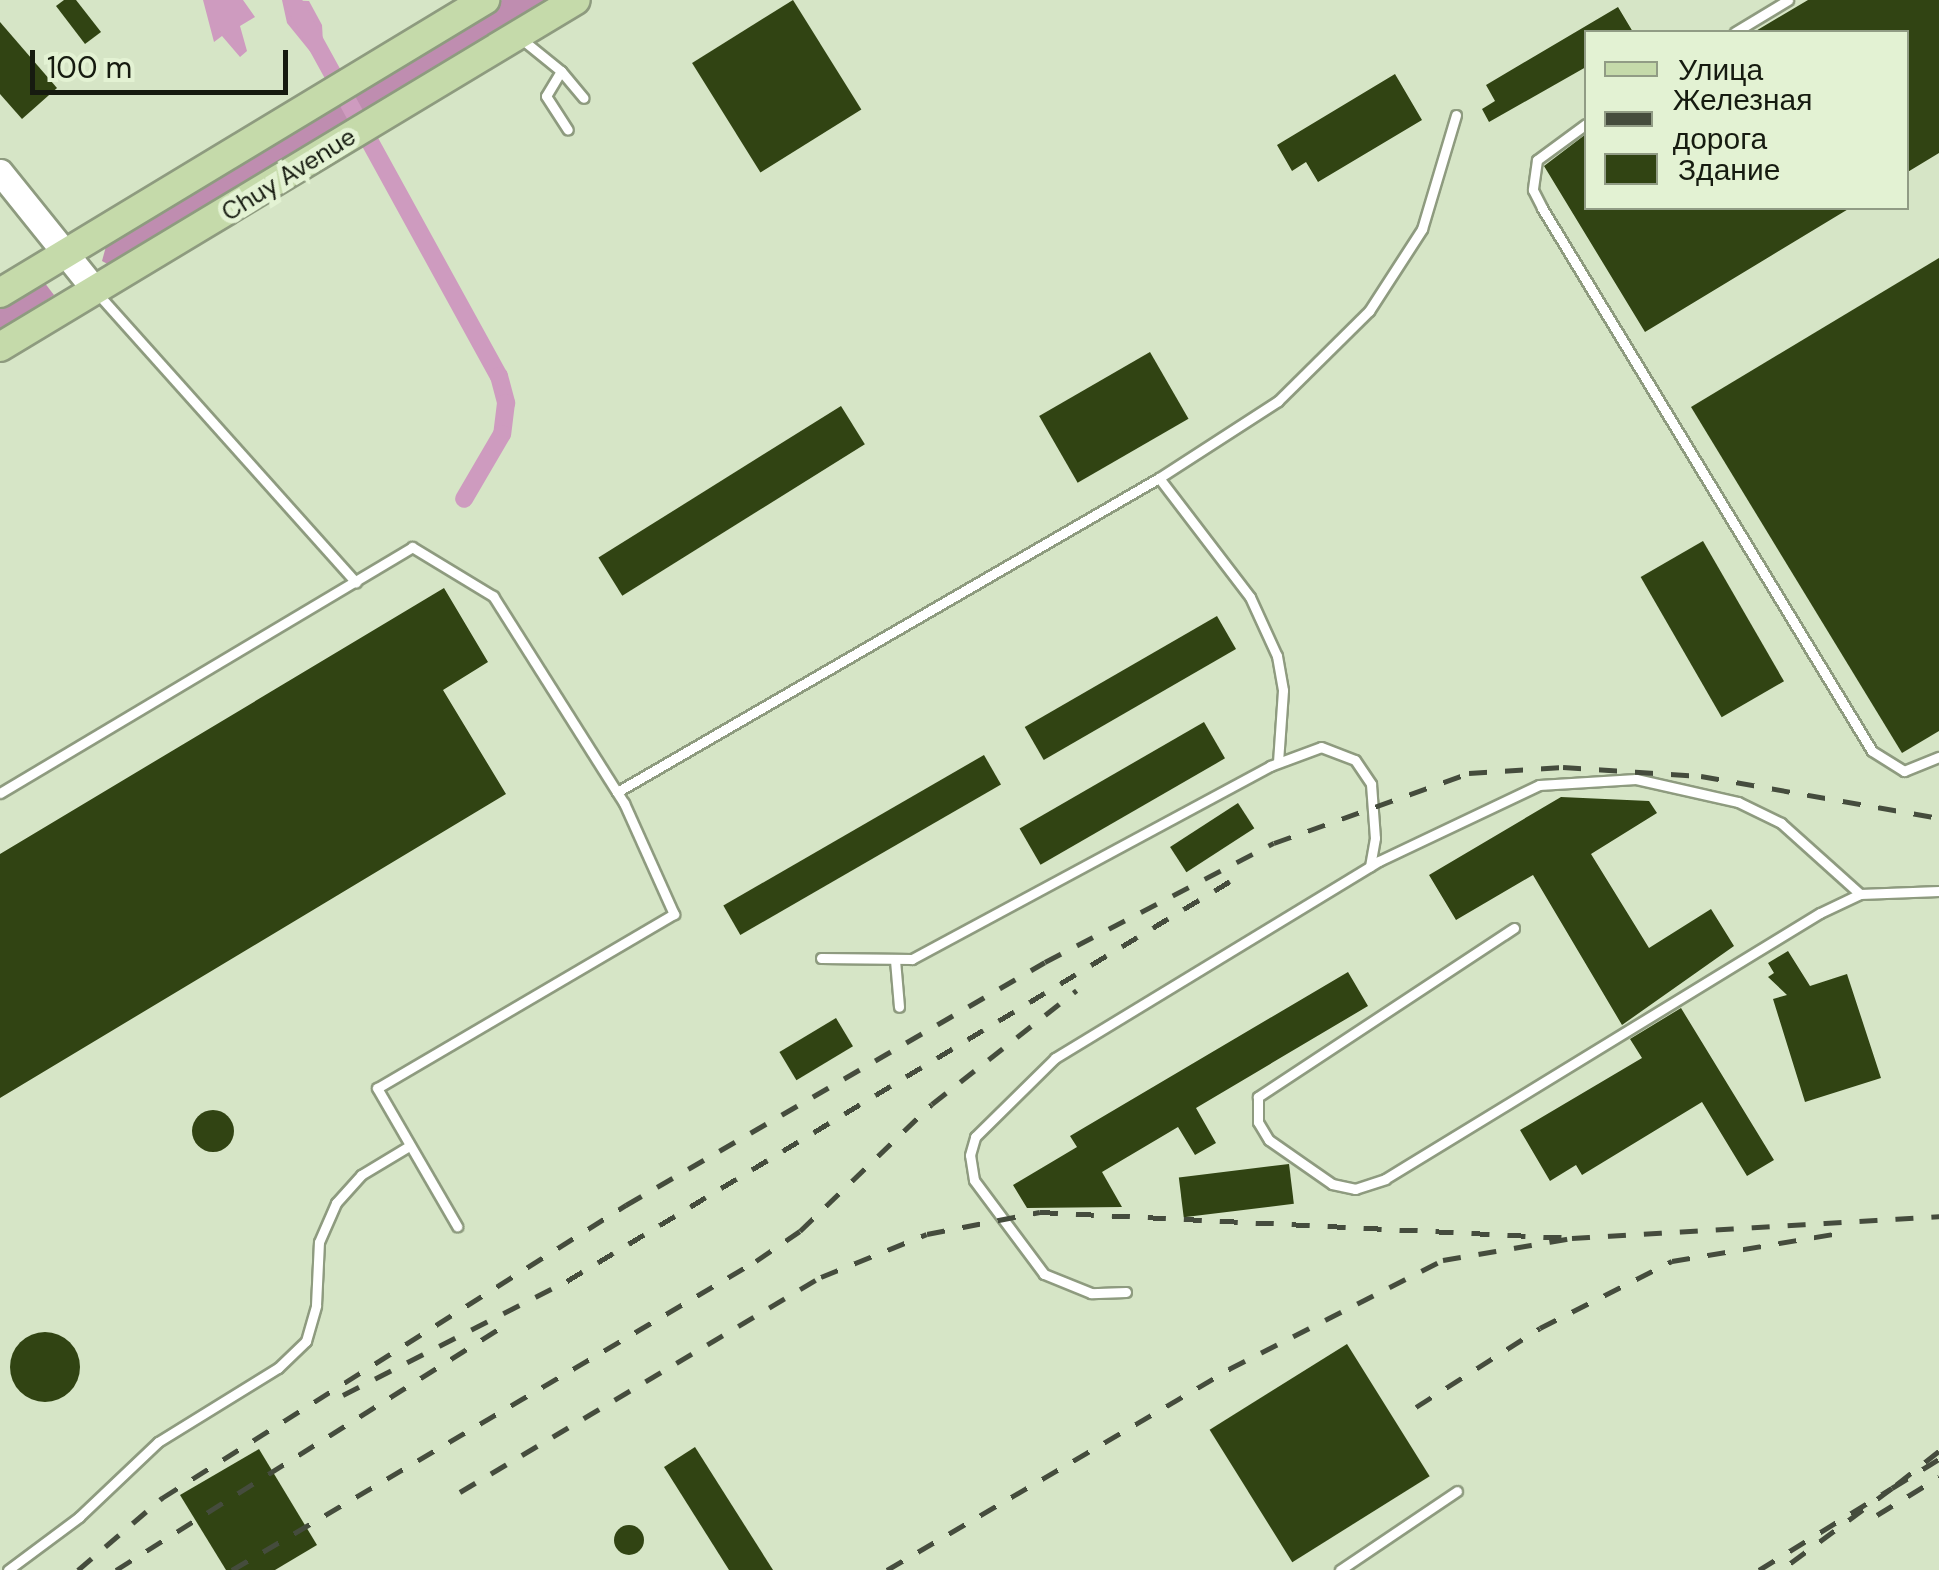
<!DOCTYPE html>
<meta charset="utf-8">
<style>
body{margin:0}
#map{position:relative;width:1939px;height:1570px;overflow:hidden;background:#d6e5c6;font-family:"DM Sans",sans-serif}
div>[style]{position:absolute}
[style*='--x']{left:calc(var(--x)*1px);top:calc(var(--y)*1px);width:calc(var(--w)*1px);rotate:calc(var(--a)*1deg)}
.forest>*{inset:0;background:#bf8db0}
.water>*{inset:0;background:#ce9bbf}
.canal>*{height:18px;margin:-9px;padding:0 9px;transform-origin:9px;border-radius:9px;background:#ce9bbf}
.building>*{inset:0;background:#314413;transform-origin:0 0}
.round{border-radius:50%}
.roads{filter:drop-shadow(2px 0 #8e9b7f) drop-shadow(-2px 0 #8e9b7f) drop-shadow(0 2px #8e9b7f) drop-shadow(0 -2px #8e9b7f)}
.service>*{height:9px;margin:-4.5px;padding:0 4.5px;transform-origin:4.5px;border-radius:4.5px;background:#fff}
.secondary>*{height:25px;margin:-12.5px;padding:0 12.5px;transform-origin:12.5px;border-radius:12.5px;background:#fff}
.primary>*{height:28px;margin:-14px;padding:0 14px;transform-origin:14px;border-radius:14px;background:#c5daaa}
.rail>*{height:5px;margin-top:-2.5px;transform-origin:0;background:repeating-linear-gradient(90deg,#454c3d 0 18px,transparent 0 36px)}
span{translate:-50% -50%;white-space:nowrap;text-align:center;line-height:1.15;-webkit-text-stroke:10px #e3f2d3;paint-order:stroke}
.street-label{font-size:25px;color:#161b10}
.legend{position:absolute;left:1584px;top:30px;width:325px;height:180px;box-sizing:border-box;background:#e3f2d3;border:2px solid #919c85;margin:0;padding:12px 18px;list-style:none;font-size:30px;color:#161b10}
.legend li{display:flex;align-items:center;gap:20px;height:50px}
.legend b{width:50px;border:2px solid #919c85}
.scale{position:absolute;left:30px;top:50px;width:258px;height:45px;box-sizing:border-box;border:5px solid #161b10;border-top:0;padding-left:12px;font-size:30px;line-height:35px;white-space:nowrap;color:#161b10;-webkit-text-stroke:8px #e3f2d3;paint-order:stroke}
</style>
<div id="map">
<div class="forest">
<i style="clip-path:polygon(502px 0,557px 0,113px 267px,102px 261px,108px 239px)"></i>
<i style="clip-path:polygon(44px 282px,54px 295px,0 330px,0 306px)"></i>
</div>
<div class="water">
<i style="clip-path:polygon(203px 0,243px 0,255px 17px,240px 26px,247px 51px,240px 57px,222px 36px,214px 42px)"></i>
<i style="clip-path:polygon(282px 0,309px 1px,322px 25px,323px 42px,313px 55px,287px 23px)"></i>
</div>
<div class="canal">
<i style="--x:292;--y:0;--w:429;--a:61.2"></i>
<i style="--x:499;--y:376;--w:28;--a:75"></i>
<i style="--x:506;--y:403;--w:31;--a:97"></i>
<i style="--x:502;--y:434;--w:75;--a:120.3"></i>
</div>
<div class="building">
<i style="clip-path:polygon(64px 0,76px 0,101px 32px,85px 44px,56px 6px)"></i>
<i style="left:793px;top:0;width:129px;height:119px;rotate:58deg"></i>
<i style="clip-path:polygon(1808px 0,1939px 0,1939px 153px,1906px 173px,1906px 32px,1754px 32px)"></i>
<i style="clip-path:polygon(1618px 7px,1633px 32px,1586px 32px,1586px 67px,1489px 122px,1482px 109px,1495px 101px,1486px 85px)"></i>
<i style="clip-path:polygon(0 22px,57px 88px,22px 119px,0 94px)"></i>
<i style="clip-path:polygon(1395px 74px,1422px 120px,1318px 182px,1306px 162px,1292px 171px,1277px 145px)"></i>
<i style="clip-path:polygon(1586px 134px,1586px 208px,1850px 208px,1645px 332px,1544px 166px)"></i>
<i style="clip-path:polygon(1939px 258px,1939px 731px,1902px 753px,1691px 407px)"></i>
<i style="left:1150px;top:352px;width:77px;height:128px;rotate:60deg"></i>
<i style="left:841px;top:406px;width:45px;height:286px;rotate:58deg"></i>
<i style="left:1703px;top:541px;width:162px;height:72px;rotate:60deg"></i>
<i style="clip-path:polygon(444px 588px,488px 662px,443px 690px,506px 794px,0 1098px,0 854px)"></i>
<i style="left:1217px;top:616px;width:38px;height:222px;rotate:60deg"></i>
<i style="left:1204px;top:722px;width:42px;height:213px;rotate:60deg"></i>
<i style="left:984px;top:755px;width:34px;height:301px;rotate:60deg"></i>
<i style="clip-path:polygon(1561px 797px,1649px 801px,1657px 813px,1591px 854px,1649px 948px,1711px 909px,1734px 946px,1622px 1025px,1533px 875px,1456px 920px,1429px 875px)"></i>
<i style="left:1238px;top:803px;width:30px;height:81px;rotate:57deg"></i>
<i style="clip-path:polygon(1788px 951px,1810px 986px,1847px 974px,1881px 1078px,1805px 1102px,1773px 999px,1787px 995px,1768px 977px,1774px 973px,1768px 963px)"></i>
<i style="clip-path:polygon(1348px 972px,1368px 1006px,1196px 1108px,1216px 1143px,1195px 1155px,1178px 1127px,1102px 1172px,1122px 1207px,1027px 1208px,1013px 1185px,1077px 1147px,1070px 1136px)"></i>
<i style="clip-path:polygon(1681px 1008px,1774px 1160px,1747px 1176px,1702px 1102px,1582px 1175px,1576px 1165px,1550px 1181px,1520px 1130px,1642px 1058px,1630px 1039px)"></i>
<i style="left:836px;top:1018px;width:33px;height:66px;rotate:59deg"></i>
<i class="round" style="left:192px;top:1110px;width:42px;height:42px"></i>
<i style="left:1289px;top:1164px;width:40px;height:111px;rotate:83deg"></i>
<i class="round" style="left:10px;top:1332px;width:70px;height:70px"></i>
<i style="left:1347px;top:1344px;width:156px;height:162px;rotate:58deg"></i>
<i style="clip-path:polygon(695px 1447px,773px 1570px,729px 1570px,664px 1467px)"></i>
<i style="clip-path:polygon(259px 1449px,317px 1545px,275px 1570px,226px 1570px,180px 1495px)"></i>
<i class="round" style="left:614px;top:1525px;width:30px;height:30px"></i>
</div>
<div class="roads">
<div class="service">
<i style="--x:1735;--y:32;--w:62;--a:-31.1"></i>
<i style="--x:519;--y:37;--w:54;--a:39"></i>
<i style="--x:561;--y:71;--w:29;--a:121"></i>
<i style="--x:546;--y:96;--w:40;--a:57.1"></i>
<i style="--x:561;--y:71;--w:35;--a:50"></i>
<i style="--x:1586;--y:124;--w:61;--a:143.7"></i>
<i style="--x:1537;--y:160;--w:30;--a:98"></i>
<i style="--x:1533;--y:190;--w:20;--a:63"></i>
<i style="--x:1542;--y:208;--w:635;--a:58.71"></i>
<i style="--x:1872;--y:751;--w:38;--a:32"></i>
<i style="--x:1904;--y:771;--w:38;--a:-22"></i>
<i style="--x:98;--y:294;--w:387;--a:48.2"></i>
<i style="--x:1278;--y:762;--w:72;--a:-86"></i>
<i style="--x:1283;--y:690;--w:35;--a:-100"></i>
<i style="--x:1277;--y:656;--w:65;--a:-114.6"></i>
<i style="--x:1250;--y:597;--w:150;--a:-127.4"></i>
<i style="--x:1159;--y:478;--w:142;--a:-32.9"></i>
<i style="--x:1278;--y:401;--w:128;--a:-44.7"></i>
<i style="--x:1369;--y:311;--w:98;--a:-57.1"></i>
<i style="--x:1422;--y:229;--w:119;--a:-73.4"></i>
<i style="--x:617;--y:792;--w:626;--a:-30.09"></i>
<i style="--x:0;--y:793;--w:480;--a:-30.8"></i>
<i style="--x:412;--y:547;--w:95;--a:31.2"></i>
<i style="--x:493;--y:596;--w:245;--a:57.7"></i>
<i style="--x:624;--y:803;--w:122;--a:65.8"></i>
<i style="--x:674;--y:914;--w:344;--a:149.6"></i>
<i style="--x:377;--y:1088;--w:160;--a:59.9"></i>
<i style="--x:1514;--y:928;--w:307;--a:146.6"></i>
<i style="--x:1258;--y:1097;--w:25;--a:90"></i>
<i style="--x:1258;--y:1122;--w:21;--a:59"></i>
<i style="--x:1269;--y:1140;--w:77;--a:34.9"></i>
<i style="--x:1332;--y:1184;--w:24;--a:12"></i>
<i style="--x:1355;--y:1189;--w:32;--a:-18"></i>
<i style="--x:1385;--y:1179;--w:510;--a:-31.45"></i>
<i style="--x:1820;--y:913;--w:44;--a:-25.4"></i>
<i style="--x:1860;--y:894;--w:79;--a:-2.2"></i>
<i style="--x:821;--y:958;--w:91;--a:0.6"></i>
<i style="--x:912;--y:959;--w:407;--a:-28.3"></i>
<i style="--x:1270;--y:766;--w:54;--a:-20.4"></i>
<i style="--x:1321;--y:747;--w:36;--a:21"></i>
<i style="--x:1355;--y:760;--w:29;--a:56"></i>
<i style="--x:1371;--y:784;--w:54;--a:85.8"></i>
<i style="--x:1375;--y:838;--w:29;--a:100"></i>
<i style="--x:895;--y:960;--w:47;--a:85.1"></i>
<i style="--x:1126;--y:1292;--w:35;--a:178"></i>
<i style="--x:1091;--y:1293;--w:51;--a:-158"></i>
<i style="--x:1044;--y:1274;--w:117;--a:-126.7"></i>
<i style="--x:974;--y:1180;--w:25;--a:-99"></i>
<i style="--x:970;--y:1155;--w:19;--a:-74"></i>
<i style="--x:975;--y:1137;--w:112;--a:-44.6"></i>
<i style="--x:1055;--y:1058;--w:379;--a:-31.3"></i>
<i style="--x:1379;--y:861;--w:177;--a:-25.4"></i>
<i style="--x:1539;--y:785;--w:97;--a:-3.5"></i>
<i style="--x:1636;--y:779;--w:105;--a:12.7"></i>
<i style="--x:1738;--y:802;--w:48;--a:26"></i>
<i style="--x:1781;--y:823;--w:106;--a:41.9"></i>
<i style="--x:8;--y:1570;--w:89;--a:-36.7"></i>
<i style="--x:79;--y:1517;--w:109;--a:-43.5"></i>
<i style="--x:158;--y:1442;--w:141;--a:-31.7"></i>
<i style="--x:278;--y:1368;--w:39;--a:-44"></i>
<i style="--x:306;--y:1341;--w:37;--a:-74"></i>
<i style="--x:316;--y:1305;--w:63;--a:-87.3"></i>
<i style="--x:319;--y:1242;--w:43;--a:-66.4"></i>
<i style="--x:336;--y:1203;--w:38;--a:-48"></i>
<i style="--x:361;--y:1175;--w:56;--a:-31.1"></i>
<i style="--x:1340;--y:1570;--w:141;--a:-34"></i>
</div>
<div class="secondary">
<i style="--x:0;--y:172;--w:151;--a:51.2"></i>
</div>
<div class="primary">
<i style="--x:0;--y:293;--w:567;--a:-31.14"></i>
<i style="--x:0;--y:347;--w:672;--a:-31.07"></i>
</div>
</div>
<div class="rail">
<i style="--x:343;--y:1395;--w:251;--a:-27"></i>
<i style="--x:567;--y:1281;--w:788;--a:-31.09"></i>
<i style="--x:1416;--y:1407;--w:147;--a:-32.5"></i>
<i style="--x:1540;--y:1328;--w:148;--a:-26.9"></i>
<i style="--x:1672;--y:1261;--w:175;--a:-9.5"></i>
<i style="--x:1939;--y:1451;--w:60;--a:141.8"></i>
<i style="--x:1892;--y:1488;--w:55;--a:-31.7"></i>
<i style="--x:460;--y:1492;--w:420;--a:-30.8"></i>
<i style="--x:821;--y:1277;--w:114;--a:-22.1"></i>
<i style="--x:927;--y:1234;--w:115;--a:-11"></i>
<i style="--x:1040;--y:1212;--w:533;--a:2.8"></i>
<i style="--x:1877;--y:1515;--w:73;--a:-31.5"></i>
<i style="--x:78;--y:1570;--w:111;--a:-40.6"></i>
<i style="--x:162;--y:1498;--w:549;--a:-32.27"></i>
<i style="--x:626;--y:1205;--w:484;--a:-30.1"></i>
<i style="--x:1045;--y:962;--w:258;--a:-27.5"></i>
<i style="--x:1274;--y:843;--w:207;--a:-19.7"></i>
<i style="--x:1469;--y:773;--w:94;--a:-3.7"></i>
<i style="--x:1563;--y:767;--w:138;--a:3.7"></i>
<i style="--x:1701;--y:776;--w:242;--a:10"></i>
<i style="--x:116;--y:1570;--w:466;--a:-32.2"></i>
<i style="--x:232;--y:1570;--w:608;--a:-30.53"></i>
<i style="--x:756;--y:1261;--w:53;--a:-34.3"></i>
<i style="--x:800;--y:1231;--w:183;--a:-43.9"></i>
<i style="--x:932;--y:1104;--w:184;--a:-38.2"></i>
<i style="--x:887;--y:1570;--w:397;--a:-30.4"></i>
<i style="--x:1229;--y:1369;--w:240;--a:-27"></i>
<i style="--x:1443;--y:1260;--w:131;--a:-9.7"></i>
<i style="--x:1572;--y:1238;--w:368;--a:-3.4"></i>
<i style="--x:1759;--y:1570;--w:156;--a:-31.7"></i>
<i style="--x:1892;--y:1488;--w:138;--a:143.5"></i>
</div>
<div class="street-label">
<span style="left:289px;top:175px;rotate:-32deg">Chuy Avenue</span>
</div>
<ul class="legend">
<li><b style="height:12px;background:#c5daaa"></b>Улица</li>
<li><b style="height:12px;background:#454c3d"></b>Железная дорога</li>
<li><b style="height:28px;background:#314413"></b>Здание</li>
</ul>
<div class="scale">100 m</div>
</div>
